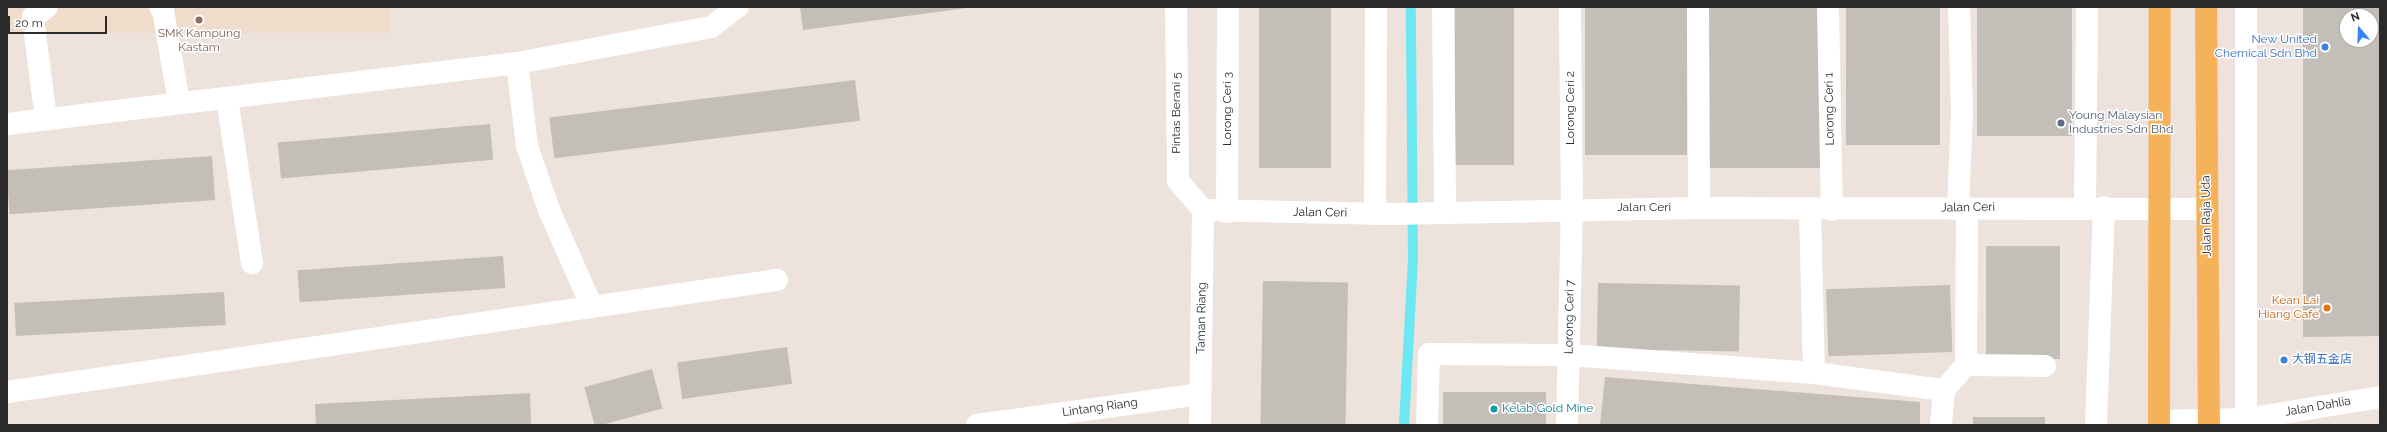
<!DOCTYPE html>
<meta charset="utf-8">
<style>
body{margin:0}
#map{position:relative;width:2387px;height:432px;overflow:hidden;background:#ede2dc;font-family:Raleway,"Noto Sans SC",sans-serif}
div>[style]{position:absolute}
[style*='--x']{left:calc(var(--x)*1px);top:calc(var(--y)*1px);width:calc(var(--w)*1px);rotate:calc(var(--a)*1deg)}
.education>*{inset:0;background:#efdccb;transform-origin:0 0}
.stream>*{height:10px;margin:-5px;padding:0 5px;transform-origin:5px;border-radius:5px;background:#6ce8f2}
.building>*{inset:0;background:#c4beb8;transform-origin:0 0}
.minor>*{height:22px;margin:-11px;padding:0 11px;transform-origin:11px;border-radius:11px;background:#fff}
.major>*{height:22px;margin:-11px;padding:0 11px;transform-origin:11px;border-radius:11px;background:#f5b259}
.dots>*{width:11px;height:11px;translate:-50% -50%;box-sizing:border-box;border:2px solid #fff;border-radius:50%}
span{translate:-50% -50%;white-space:nowrap;text-align:center;line-height:1.15;-webkit-text-stroke:3px #fff;paint-order:stroke}
.education-label{font-size:12px;color:#785e54}
.shop-label{font-size:12px;color:#366cbe}
.right{translate:-100% -50%;text-align:right}
.left{translate:0 -50%;text-align:left}
.street-label{font-size:12px;color:#2a2a2a}
.service-label{font-size:12px;color:#4e5e75}
.food-label{font-size:12px;color:#c56008}
.culture-label{font-size:12px;color:#0d838f}
.frame{position:absolute;inset:0;border:8px solid #2a2a2a;pointer-events:none}
.north{position:absolute;left:2339px;top:8px;width:40px;height:40px;box-sizing:border-box;background:#fff;border:1px solid #aaa;border-radius:50%;rotate:341deg;font-size:11px;font-weight:700;line-height:16px;text-align:center;color:#2a2a2a}
.north::after{content:'';display:block;margin:auto;width:14px;height:18px;background:#3783ff;clip-path:polygon(50% 0,100% 100%,50% 72%,0 100%)}
.scale{position:absolute;left:8px;top:16px;width:99px;height:18px;box-sizing:border-box;border:2px solid #2a2a2a;border-top:0;padding-left:5px;font-size:12px;line-height:14px;white-space:nowrap;color:#2a2a2a;-webkit-text-stroke:3px #fff;paint-order:stroke}
</style>
<div id="map">
<div class="education">
<i style="left:7px;top:7px;width:384px;height:26px"></i>
</div>
<div class="stream">
<i style="--x:1404;--y:425;--w:164;--a:-86.9"></i>
<i style="--x:1413;--y:261;--w:254;--a:-90.5"></i>
</div>
<div class="building">
<i style="clip-path:polygon(800px 7px,967px 7px,967px 8px,803px 30px)"></i>
<i style="left:1259px;top:7px;width:72px;height:161px"></i>
<i style="left:1455px;top:7px;width:59px;height:158px"></i>
<i style="left:1585px;top:7px;width:102px;height:148px"></i>
<i style="left:1708px;top:7px;width:113px;height:161px"></i>
<i style="left:1846px;top:7px;width:94px;height:138px"></i>
<i style="left:1977px;top:7px;width:95px;height:129px"></i>
<i style="clip-path:polygon(evenodd,2303px 7px,2380px 7px,2380px 336px,2303px 337px,2303px 7px,2347px 16px,2371px 16px,2371px 40px,2347px 40px,2347px 16px)"></i>
<i style="left:855px;top:80px;width:41px;height:308px;rotate:83deg"></i>
<i style="left:490px;top:124px;width:36px;height:213px;rotate:85deg"></i>
<i style="left:212px;top:156px;width:44px;height:206px;rotate:86deg"></i>
<i style="left:1986px;top:246px;width:74px;height:113px"></i>
<i style="left:503px;top:256px;width:32px;height:206px;rotate:86deg"></i>
<i style="left:1263px;top:281px;width:85px;height:144px;rotate:1deg"></i>
<i style="left:1598px;top:283px;width:142px;height:66px;rotate:1deg"></i>
<i style="left:1950px;top:285px;width:67px;height:124px;rotate:88deg"></i>
<i style="left:224px;top:292px;width:33px;height:210px;rotate:87deg"></i>
<i style="left:787px;top:347px;width:37px;height:111px;rotate:82deg"></i>
<i style="left:652px;top:369px;width:41px;height:70px;rotate:75deg"></i>
<i style="clip-path:polygon(1605px 377px,1920px 402px,1920px 425px,1600px 425px)"></i>
<i style="left:1443px;top:392px;width:103px;height:33px"></i>
<i style="clip-path:polygon(530px 393px,531px 425px,316px 425px,315px 404px)"></i>
<i style="left:2045px;top:417px;width:8px;height:72px;rotate:90deg"></i>
</div>
<div class="minor">
<i style="--x:160;--y:7;--w:4;--a:45"></i>
<i style="--x:163;--y:10;--w:94;--a:80.2"></i>
<i style="--x:1176;--y:7;--w:174;--a:89.3"></i>
<i style="--x:1178;--y:181;--w:38;--a:49"></i>
<i style="--x:1443;--y:7;--w:205;--a:89.4"></i>
<i style="--x:1698;--y:7;--w:201;--a:89.7"></i>
<i style="--x:1828;--y:7;--w:203;--a:88.9"></i>
<i style="--x:2246;--y:7;--w:412;--a:90"></i>
<i style="--x:517;--y:63;--w:84;--a:83.1"></i>
<i style="--x:527;--y:146;--w:68;--a:71"></i>
<i style="--x:549;--y:210;--w:106;--a:66.1"></i>
<i style="--x:227;--y:98;--w:167;--a:81.4"></i>
<i style="--x:46;--y:119;--w:103;--a:-97.3"></i>
<i style="--x:33;--y:17;--w:17;--a:-36"></i>
<i style="--x:7;--y:124;--w:514;--a:-6.82"></i>
<i style="--x:517;--y:63;--w:197;--a:-10.5"></i>
<i style="--x:711;--y:27;--w:34;--a:-37"></i>
<i style="--x:1958;--y:208;--w:95;--a:-87.6"></i>
<i style="--x:1962;--y:113;--w:106;--a:-91.6"></i>
<i style="--x:2085;--y:208;--w:201;--a:-89.4"></i>
<i style="--x:1203;--y:210;--w:188;--a:1.2"></i>
<i style="--x:1391;--y:214;--w:308;--a:-1.1"></i>
<i style="--x:1699;--y:208;--w:507;--a:0.11"></i>
<i style="--x:1810;--y:210;--w:163;--a:88.6"></i>
<i style="--x:1227;--y:212;--w:205;--a:-89.7"></i>
<i style="--x:1375;--y:214;--w:207;--a:-89.7"></i>
<i style="--x:1966;--y:365;--w:157;--a:-89.6"></i>
<i style="--x:7;--y:392;--w:778;--a:-8.28"></i>
<i style="--x:2159;--y:421;--w:87;--a:-1.3"></i>
<i style="--x:2246;--y:419;--w:136;--a:-9.3"></i>
<i style="--x:977;--y:425;--w:225;--a:-7.9"></i>
<i style="--x:1200;--y:425;--w:215;--a:-89.2"></i>
<i style="--x:1427;--y:425;--w:71;--a:-88.4"></i>
<i style="--x:1429;--y:354;--w:140;--a:0.4"></i>
<i style="--x:1569;--y:355;--w:246;--a:4.2"></i>
<i style="--x:1814;--y:373;--w:131;--a:7.5"></i>
<i style="--x:1944;--y:390;--w:33;--a:-49"></i>
<i style="--x:1966;--y:365;--w:79;--a:0.7"></i>
<i style="--x:1567;--y:425;--w:216;--a:-88.7"></i>
<i style="--x:1572;--y:209;--w:202;--a:-90.6"></i>
<i style="--x:1941;--y:425;--w:35;--a:-85"></i>
<i style="--x:2096;--y:425;--w:218;--a:-87.9"></i>
</div>
<div class="major">
<i style="--x:2206;--y:7;--w:418;--a:89.6"></i>
<i style="--x:2159;--y:425;--w:418;--a:-89.9"></i>
</div>
<div class="dots">
<i style="left:199px;top:20px;background:#8d6e63"></i>
<i style="left:2325px;top:47px;background:#3f7fe0"></i>
<i style="left:2061px;top:123px;background:#5c6f8a"></i>
<i style="left:2327px;top:308px;background:#e8710a"></i>
<i style="left:2284px;top:360px;background:#3f7fe0"></i>
<i style="left:1494px;top:409px;background:#0f9aa8"></i>
</div>
<div class="education-label">
<span style="left:199px;top:41px">SMK Kampung<br>Kastam</span>
</div>
<div class="shop-label">
<span class="right" style="left:2317px;top:47px">New United<br>Chemical Sdn Bhd</span>
<span class="left" style="left:2292px;top:360px">大钢五金店</span>
</div>
<div class="street-label">
<span style="left:1571px;top:108px;rotate:-90deg">Lorong Ceri 2</span>
<span style="left:1228px;top:109px;rotate:-90deg">Lorong Ceri 3</span>
<span style="left:1830px;top:109px;rotate:-91deg">Lorong Ceri 1</span>
<span style="left:1177px;top:113px;rotate:-90deg">Pintas Berani 5</span>
<span style="left:1644px;top:208px">Jalan Ceri</span>
<span style="left:1968px;top:208px;rotate:-1deg">Jalan Ceri</span>
<span style="left:1320px;top:213px;rotate:1deg">Jalan Ceri</span>
<span style="left:2207px;top:216px;rotate:-91deg">Jalan Raja Uda</span>
<span style="left:1570px;top:317px;rotate:-89deg">Lorong Ceri 7</span>
<span style="left:1202px;top:318px;rotate:-89deg">Taman Riang</span>
<span style="left:2318px;top:407px;rotate:-10deg">Jalan Dahlia</span>
<span style="left:1100px;top:408px;rotate:-8deg">Lintang Riang</span>
</div>
<div class="service-label">
<span class="left" style="left:2069px;top:123px">Young Malaysian<br>Industries Sdn Bhd</span>
</div>
<div class="food-label">
<span class="right" style="left:2319px;top:308px">Kean Lai<br>Hiang Café</span>
</div>
<div class="culture-label">
<span class="left" style="left:1502px;top:409px">Kelab Gold Mine</span>
</div>
<div class="frame"></div>
<div class="north">N</div>
<div class="scale">20 m</div>
</div>
